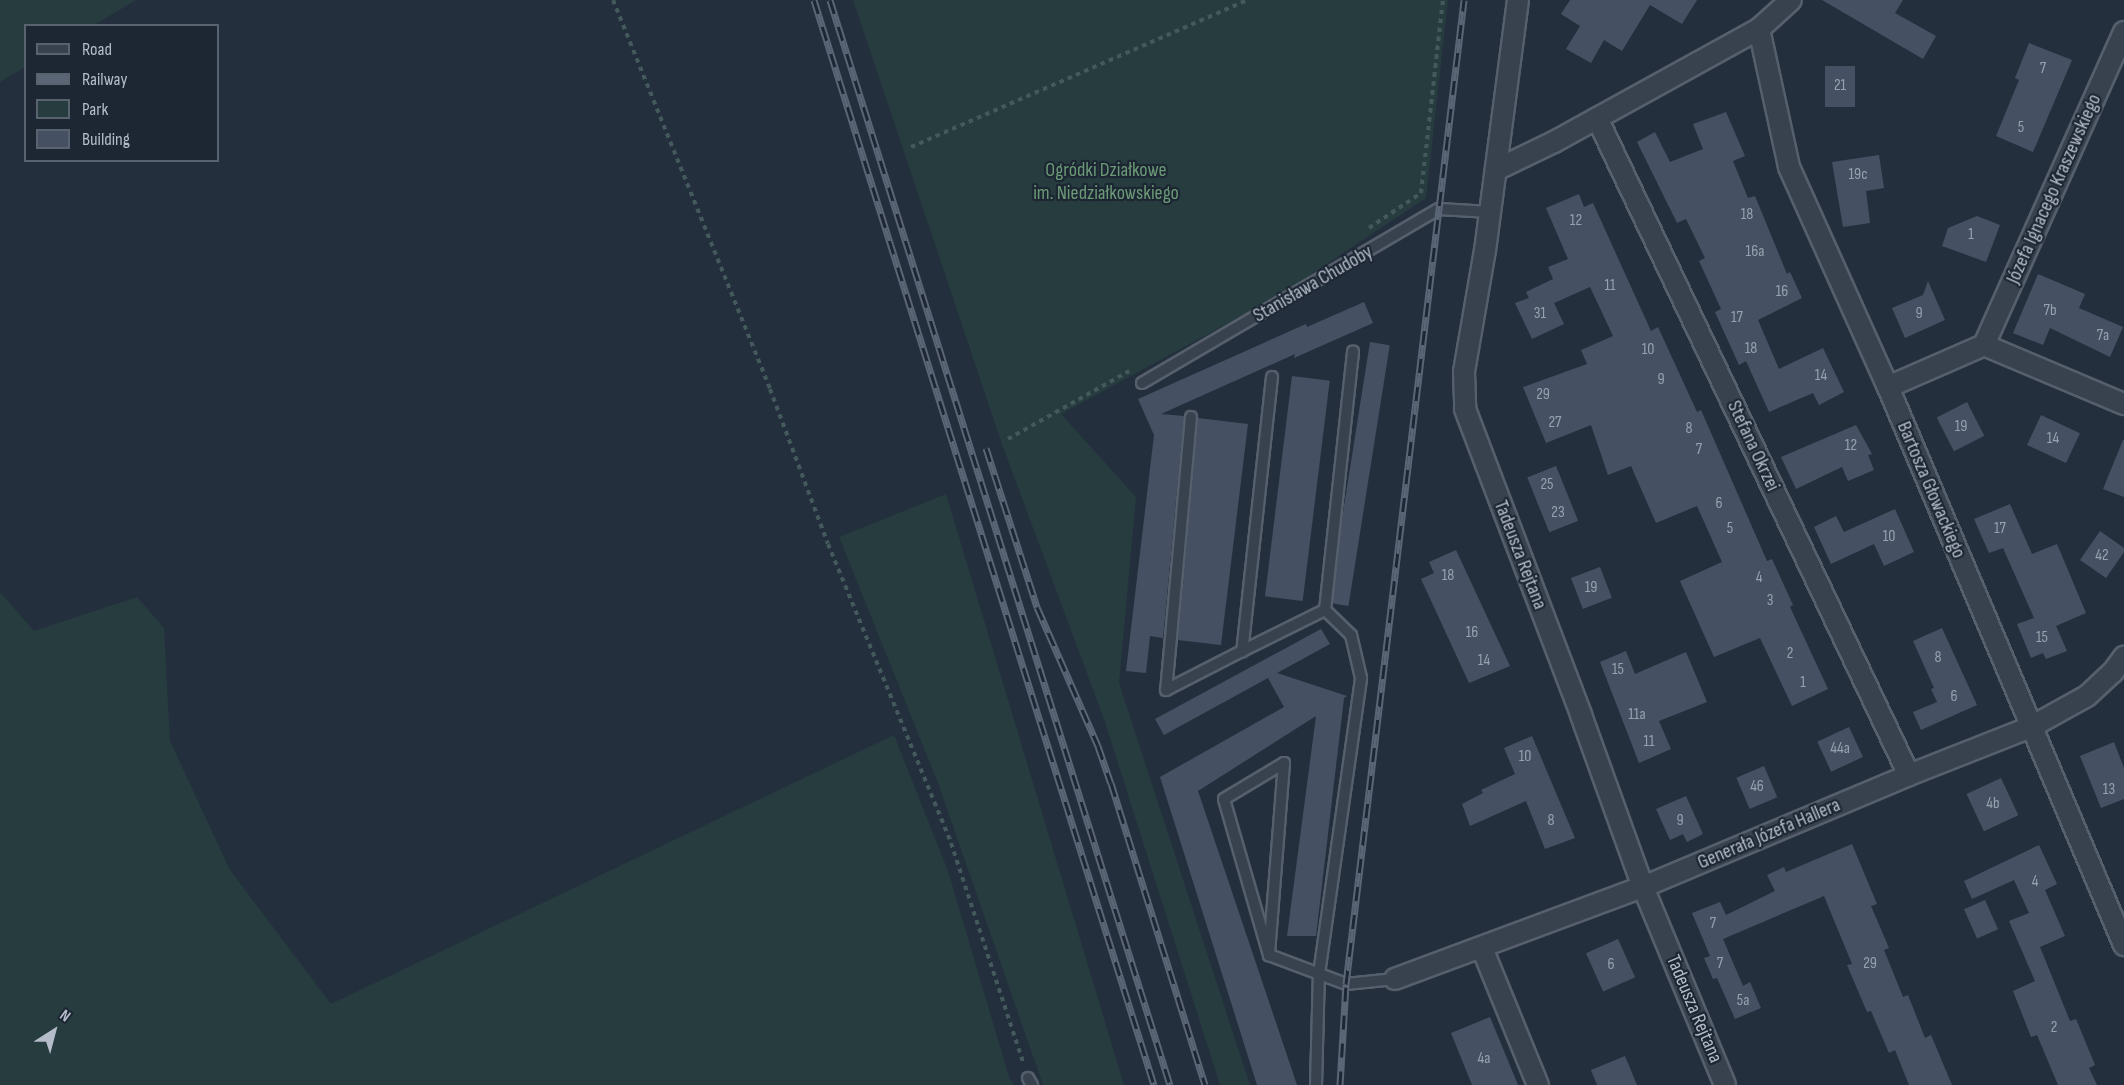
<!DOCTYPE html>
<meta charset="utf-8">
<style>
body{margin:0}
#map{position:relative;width:2124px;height:1085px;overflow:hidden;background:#242f3e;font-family:"Sofia Sans Condensed",sans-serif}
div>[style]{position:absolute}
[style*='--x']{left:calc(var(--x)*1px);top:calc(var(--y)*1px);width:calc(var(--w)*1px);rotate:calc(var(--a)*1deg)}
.green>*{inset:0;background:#263c3f}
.building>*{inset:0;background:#455162;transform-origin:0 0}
.path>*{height:4px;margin-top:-2px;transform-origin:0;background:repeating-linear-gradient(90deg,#44595c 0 4.5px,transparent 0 9px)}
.roads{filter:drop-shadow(2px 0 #565f6c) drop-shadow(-2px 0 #565f6c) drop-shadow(0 2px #565f6c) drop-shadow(0 -2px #565f6c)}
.service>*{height:10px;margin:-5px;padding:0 5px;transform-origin:5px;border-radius:5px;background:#38414e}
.minor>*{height:20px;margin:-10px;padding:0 10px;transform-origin:10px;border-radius:10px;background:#38414e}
.rail>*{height:7px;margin-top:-3.5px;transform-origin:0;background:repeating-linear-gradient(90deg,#1d2633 0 14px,#5a6575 0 28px);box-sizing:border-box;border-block:2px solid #5a6575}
span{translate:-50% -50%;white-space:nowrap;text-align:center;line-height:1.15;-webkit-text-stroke:4.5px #1d2633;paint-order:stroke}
.number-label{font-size:16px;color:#98a1af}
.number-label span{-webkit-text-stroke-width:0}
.park-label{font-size:20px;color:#6b9a76}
.street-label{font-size:20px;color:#b4bcc9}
.legend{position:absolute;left:24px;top:24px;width:195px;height:138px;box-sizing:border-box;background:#1d2633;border:2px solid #59626f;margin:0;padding:8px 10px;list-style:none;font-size:18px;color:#b4bcc9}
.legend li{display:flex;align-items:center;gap:12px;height:30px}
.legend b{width:30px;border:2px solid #59626f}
.north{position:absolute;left:24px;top:1001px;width:60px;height:60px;-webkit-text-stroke:4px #1d2633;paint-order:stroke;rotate:36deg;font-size:16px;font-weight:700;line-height:24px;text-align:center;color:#b4bcc9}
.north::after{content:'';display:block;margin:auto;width:21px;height:27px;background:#b4bcc9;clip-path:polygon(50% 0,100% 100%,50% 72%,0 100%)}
</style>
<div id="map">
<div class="green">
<i style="clip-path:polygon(0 0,136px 0,94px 25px,26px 26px,25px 67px,0 82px)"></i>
<i style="clip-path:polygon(853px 0,1448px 0,1426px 198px,1280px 295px,1061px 414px,1136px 497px,1119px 683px,1250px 1085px,1220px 1085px,1104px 719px,1003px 447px)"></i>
<i style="clip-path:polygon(946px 494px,1124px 1085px,1043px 1085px,938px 783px,839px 537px)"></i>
<i style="clip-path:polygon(0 592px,34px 631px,137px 597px,164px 628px,170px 741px,230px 870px,331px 1004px,894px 735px,948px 871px,1009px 1077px,1014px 1085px,0 1085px)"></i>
</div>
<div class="building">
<i style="clip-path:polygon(1570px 0,1697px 0,1682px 24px,1650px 5px,1622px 51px,1604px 40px,1591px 63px,1566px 49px,1580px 26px,1561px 14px)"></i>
<i style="clip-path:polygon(1822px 0,1903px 0,1895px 13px,1936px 36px,1923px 59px)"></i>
<i style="clip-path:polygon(2029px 43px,2072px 60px,2033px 152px,1996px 136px,2019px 80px,2015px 78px)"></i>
<i style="left:1825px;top:66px;width:30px;height:41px"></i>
<i style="clip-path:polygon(1726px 112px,1745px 156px,1733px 161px,1748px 198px,1755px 196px,1787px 274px,1790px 272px,1802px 298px,1758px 320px,1779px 369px,1823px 348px,1844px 392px,1819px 405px,1813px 393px,1769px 412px,1746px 361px,1739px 365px,1715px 312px,1721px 309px,1699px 261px,1705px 258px,1686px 219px,1677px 223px,1637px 142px,1655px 132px,1670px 162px,1703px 149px,1693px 124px)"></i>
<i style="clip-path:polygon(1879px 155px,1884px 188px,1866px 191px,1870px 223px,1843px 227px,1832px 162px)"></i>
<i style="clip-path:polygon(1579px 194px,1584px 207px,1593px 203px,1651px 331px,1658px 327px,1697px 412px,1701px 410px,1767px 561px,1772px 559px,1793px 605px,1790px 607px,1828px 689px,1792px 706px,1760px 638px,1714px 657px,1680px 581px,1722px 562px,1697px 506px,1656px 523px,1631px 466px,1608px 475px,1591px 425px,1546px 443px,1523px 387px,1587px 364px,1581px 350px,1613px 336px,1590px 287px,1554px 303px,1564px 324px,1532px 339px,1515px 303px,1529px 298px,1526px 292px,1553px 279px,1548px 267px,1568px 259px,1546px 208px)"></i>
<i style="clip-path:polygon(1977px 216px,2000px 225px,1986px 262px,1942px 246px,1948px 228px)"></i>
<i style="clip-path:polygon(2038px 274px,2085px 294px,2079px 308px,2123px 327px,2110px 357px,2050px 328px,2043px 345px,2013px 333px)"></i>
<i style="clip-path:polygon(1928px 281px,1945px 320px,1905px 338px,1892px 308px,1923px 295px)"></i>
<i style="clip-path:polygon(1364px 302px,1373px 323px,1294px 358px,1295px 354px,1161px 414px,1184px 416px,1163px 638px,1150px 636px,1146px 673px,1126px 671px,1154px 435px,1138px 399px,1306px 324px,1307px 327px)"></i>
<i style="left:1370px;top:342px;width:20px;height:264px;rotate:9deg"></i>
<i style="left:1292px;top:376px;width:38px;height:222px;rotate:7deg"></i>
<i style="left:1967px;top:402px;width:38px;height:34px;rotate:63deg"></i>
<i style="left:2041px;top:415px;width:43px;height:33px;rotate:25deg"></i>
<i style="clip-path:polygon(1198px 418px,1248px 424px,1221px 645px,1178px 640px)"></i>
<i style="clip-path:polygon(1856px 425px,1872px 454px,1868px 455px,1874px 470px,1848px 481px,1842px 467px,1796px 489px,1781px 457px)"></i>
<i style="clip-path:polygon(2123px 440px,2124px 440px,2124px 497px,2103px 489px)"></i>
<i style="left:1556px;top:466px;width:59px;height:31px;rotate:68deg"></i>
<i style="clip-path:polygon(2010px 504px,2032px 554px,2057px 544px,2086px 613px,2056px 626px,2067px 651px,2046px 659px,2043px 653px,2031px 658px,2017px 624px,2034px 618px,2003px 548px,1989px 553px,1974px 519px)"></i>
<i style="clip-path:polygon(1895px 509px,1914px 552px,1884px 566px,1874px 544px,1831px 564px,1814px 527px,1836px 516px,1844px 532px)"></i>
<i style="clip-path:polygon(2100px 531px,2124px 548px,2124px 552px,2106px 578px,2080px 560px)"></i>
<i style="clip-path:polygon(1456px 550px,1510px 666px,1469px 683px,1421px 579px,1434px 573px,1429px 562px)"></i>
<i style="left:1600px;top:567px;width:33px;height:31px;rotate:69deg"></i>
<i style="clip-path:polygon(1942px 628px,1977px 705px,1921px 730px,1913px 712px,1937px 702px,1931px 689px,1934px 688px,1913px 641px)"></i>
<i style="clip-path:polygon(1321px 629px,1330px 644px,1277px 673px,1347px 696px,1344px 698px,1316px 936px,1287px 936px,1316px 716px,1198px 791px,1297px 1085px,1257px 1085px,1160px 777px,1284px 707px,1268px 678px,1164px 735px,1155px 719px)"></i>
<i style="clip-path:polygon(1626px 651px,1635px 674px,1686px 652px,1707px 702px,1659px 721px,1671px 749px,1639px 763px,1600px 662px)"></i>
<i style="left:1849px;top:727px;width:33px;height:35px;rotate:65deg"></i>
<i style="clip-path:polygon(1532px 736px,1575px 838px,1545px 849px,1526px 801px,1470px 826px,1462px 804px,1483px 793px,1481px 790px,1515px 774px,1504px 748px)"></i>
<i style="clip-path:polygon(2114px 742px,2124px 768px,2124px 799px,2101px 808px,2080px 756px)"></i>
<i style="left:1764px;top:766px;width:34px;height:30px;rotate:67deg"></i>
<i style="left:2001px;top:778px;width:41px;height:38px;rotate:65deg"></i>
<i style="clip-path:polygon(1686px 796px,1703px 834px,1687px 842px,1683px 834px,1670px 840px,1656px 809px)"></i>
<i style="clip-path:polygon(1852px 844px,1877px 904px,1871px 906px,1889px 948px,1884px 950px,1903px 997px,1908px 995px,1925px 1038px,1931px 1035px,1952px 1085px,1909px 1085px,1895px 1050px,1889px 1053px,1871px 1011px,1867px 1012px,1847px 965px,1852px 964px,1824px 896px,1723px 939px,1743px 986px,1750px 982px,1761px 1008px,1735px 1019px,1717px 978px,1713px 979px,1704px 958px,1710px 956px,1692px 913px,1720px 902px,1726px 915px,1775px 891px,1767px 875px,1784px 867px,1786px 872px)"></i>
<i style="clip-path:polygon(2039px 845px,2057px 884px,2045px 890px,2065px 936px,2040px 947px,2070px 1021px,2076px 1019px,2095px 1065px,2089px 1068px,2097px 1085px,2058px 1085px,2037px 1035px,2031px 1037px,2013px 991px,2035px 981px,2009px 921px,2029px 913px,2014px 880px,1972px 899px,1964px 881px)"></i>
<i style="left:1985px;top:900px;width:32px;height:23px;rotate:66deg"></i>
<i style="left:1618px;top:939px;width:42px;height:35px;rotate:66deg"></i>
<i style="clip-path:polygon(1490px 1017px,1518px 1085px,1472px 1085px,1451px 1033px)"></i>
<i style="clip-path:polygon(1625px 1056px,1637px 1085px,1597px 1085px,1591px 1070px)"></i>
</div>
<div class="path">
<i style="--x:613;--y:0;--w:419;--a:68"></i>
<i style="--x:770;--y:389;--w:165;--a:69.5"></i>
<i style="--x:828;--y:544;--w:323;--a:67.6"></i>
<i style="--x:951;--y:843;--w:231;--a:71.8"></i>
<i style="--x:911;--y:147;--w:367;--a:-23.6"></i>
<i style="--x:1421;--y:193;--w:194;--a:-83.5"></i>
<i style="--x:1369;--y:228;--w:63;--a:-33.9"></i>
<i style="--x:1008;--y:439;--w:139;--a:-29.3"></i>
</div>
<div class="roads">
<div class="service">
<i style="--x:1272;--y:377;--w:276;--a:96.2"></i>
<i style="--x:1242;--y:651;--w:93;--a:-26.3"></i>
<i style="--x:1142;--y:383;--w:344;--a:-30.4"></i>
<i style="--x:1439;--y:209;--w:51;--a:3.4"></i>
<i style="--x:1191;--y:417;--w:274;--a:95.2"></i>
<i style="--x:1166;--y:690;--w:85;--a:-27.2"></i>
<i style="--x:1269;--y:955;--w:162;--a:-106.1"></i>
<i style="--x:1224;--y:799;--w:70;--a:-31"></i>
<i style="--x:1284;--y:763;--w:193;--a:94.5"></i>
<i style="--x:1269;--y:955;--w:82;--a:20.6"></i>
<i style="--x:1346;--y:984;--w:49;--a:-5.8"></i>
<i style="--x:1028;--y:1078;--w:8;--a:60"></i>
<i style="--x:1316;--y:1085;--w:111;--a:-88.5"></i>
<i style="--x:1319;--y:974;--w:299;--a:-81.9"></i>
<i style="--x:1361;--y:678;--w:44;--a:-103.1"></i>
<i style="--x:1351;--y:635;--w:36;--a:-136"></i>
<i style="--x:1325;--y:610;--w:260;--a:-83.8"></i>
</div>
<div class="minor">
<i style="--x:1518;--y:0;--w:252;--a:97.5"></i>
<i style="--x:1485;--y:250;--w:124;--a:99.8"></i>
<i style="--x:1464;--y:372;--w:37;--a:88"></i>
<i style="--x:1465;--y:409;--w:327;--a:69.2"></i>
<i style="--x:1581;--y:715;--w:183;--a:70.2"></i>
<i style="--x:1643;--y:887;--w:214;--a:67.5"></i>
<i style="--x:1759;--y:29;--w:141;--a:77.7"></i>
<i style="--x:1789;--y:167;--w:241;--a:65.8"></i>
<i style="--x:1888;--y:387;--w:606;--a:67.07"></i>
<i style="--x:1597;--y:118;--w:727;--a:64.6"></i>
<i style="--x:1496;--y:170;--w:64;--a:-25.8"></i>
<i style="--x:1554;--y:142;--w:234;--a:-28.9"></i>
<i style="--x:1759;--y:29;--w:43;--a:-42.2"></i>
<i style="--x:1984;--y:345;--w:343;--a:-65.9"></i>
<i style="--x:1888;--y:387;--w:105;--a:-23.6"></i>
<i style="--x:1984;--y:345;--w:152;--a:22.9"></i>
<i style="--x:1482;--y:948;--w:148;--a:67.8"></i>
<i style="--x:1395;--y:979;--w:265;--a:-20.4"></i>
<i style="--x:1643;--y:887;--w:289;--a:-22.8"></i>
<i style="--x:1909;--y:775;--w:131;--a:-21.5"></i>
<i style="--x:2031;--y:727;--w:64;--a:-29"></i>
<i style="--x:2087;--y:696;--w:35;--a:-43"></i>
<i style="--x:2113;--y:672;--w:19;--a:-54"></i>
</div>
</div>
<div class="rail">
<i style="--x:814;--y:0;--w:1137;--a:72.6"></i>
<i style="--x:830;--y:0;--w:1137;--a:72.6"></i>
<i style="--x:986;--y:448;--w:167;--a:72.2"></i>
<i style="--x:1037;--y:607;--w:152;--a:66.3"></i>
<i style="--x:1098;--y:746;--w:39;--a:71"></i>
<i style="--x:1111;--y:783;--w:316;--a:72.7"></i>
<i style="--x:1340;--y:1085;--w:101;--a:-86.6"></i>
<i style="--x:1346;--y:984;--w:991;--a:-83.16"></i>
</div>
<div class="number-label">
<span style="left:2043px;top:69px">7</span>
<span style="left:1840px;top:86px">21</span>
<span style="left:2021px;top:128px">5</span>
<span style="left:1858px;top:175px">19c</span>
<span style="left:1747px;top:215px">18</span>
<span style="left:1576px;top:221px">12</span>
<span style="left:1971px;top:235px">1</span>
<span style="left:1755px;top:252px">16a</span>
<span style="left:1610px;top:286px">11</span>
<span style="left:1782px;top:292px">16</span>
<span style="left:2050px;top:311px">7b</span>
<span style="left:1540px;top:314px">31</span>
<span style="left:1919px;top:314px">9</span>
<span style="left:1737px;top:318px">17</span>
<span style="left:2103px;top:336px">7a</span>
<span style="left:1751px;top:349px">18</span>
<span style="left:1648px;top:350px">10</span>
<span style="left:1821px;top:376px">14</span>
<span style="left:1661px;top:380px">9</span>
<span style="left:1543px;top:395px">29</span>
<span style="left:1555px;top:423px">27</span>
<span style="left:1961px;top:427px">19</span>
<span style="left:1689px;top:429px">8</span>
<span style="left:2053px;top:439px">14</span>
<span style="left:1851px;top:446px">12</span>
<span style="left:1699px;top:450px">7</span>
<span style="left:1547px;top:485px">25</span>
<span style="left:1719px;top:504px">6</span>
<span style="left:1558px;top:513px">23</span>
<span style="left:1730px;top:529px">5</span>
<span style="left:2000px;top:529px">17</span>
<span style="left:1889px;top:537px">10</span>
<span style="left:2102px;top:556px">42</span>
<span style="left:1448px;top:576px">18</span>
<span style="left:1759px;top:578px">4</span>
<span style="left:1591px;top:588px">19</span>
<span style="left:1770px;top:601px">3</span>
<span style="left:1472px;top:633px">16</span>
<span style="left:2042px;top:638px">15</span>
<span style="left:1790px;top:654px">2</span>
<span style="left:1938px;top:658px">8</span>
<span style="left:1484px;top:661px">14</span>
<span style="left:1618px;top:670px">15</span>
<span style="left:1803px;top:683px">1</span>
<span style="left:1954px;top:697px">6</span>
<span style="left:1637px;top:715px">11a</span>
<span style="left:1649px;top:742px">11</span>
<span style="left:1840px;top:749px">44a</span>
<span style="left:1525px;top:757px">10</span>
<span style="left:1757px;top:787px">46</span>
<span style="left:2109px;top:790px">13</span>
<span style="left:1993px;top:804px">4b</span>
<span style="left:1551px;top:821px">8</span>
<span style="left:1680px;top:821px">9</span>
<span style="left:2035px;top:882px">4</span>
<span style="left:1713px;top:924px">7</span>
<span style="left:1720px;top:964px">7</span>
<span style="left:1870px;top:964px">29</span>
<span style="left:1611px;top:965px">6</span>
<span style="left:1743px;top:1001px">5a</span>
<span style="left:2054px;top:1028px">2</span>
<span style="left:1484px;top:1059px">4a</span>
</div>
<div class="park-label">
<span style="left:1106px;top:182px">Ogródki Działkowe<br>im. Niedziałkowskiego</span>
</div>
<div class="street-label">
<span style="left:2054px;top:189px;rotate:-66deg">Józefa Ignacego Kraszewskiego</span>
<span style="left:1313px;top:284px;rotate:-30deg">Stanisława Chudoby</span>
<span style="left:1753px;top:446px;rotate:65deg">Stefana Okrzei</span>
<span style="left:1931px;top:490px;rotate:67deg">Bartosza Głowackiego</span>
<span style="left:1520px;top:555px;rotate:69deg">Tadeusza Rejtana</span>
<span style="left:1769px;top:834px;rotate:-23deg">Generała Józefa Hallera</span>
<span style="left:1694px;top:1009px;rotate:67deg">Tadeusza Rejtana</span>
</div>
<ul class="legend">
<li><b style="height:8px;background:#38414e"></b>Road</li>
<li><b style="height:8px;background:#5a6575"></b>Railway</li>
<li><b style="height:16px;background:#263c3f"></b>Park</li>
<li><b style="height:16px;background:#455162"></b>Building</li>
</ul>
<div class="north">N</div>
</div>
